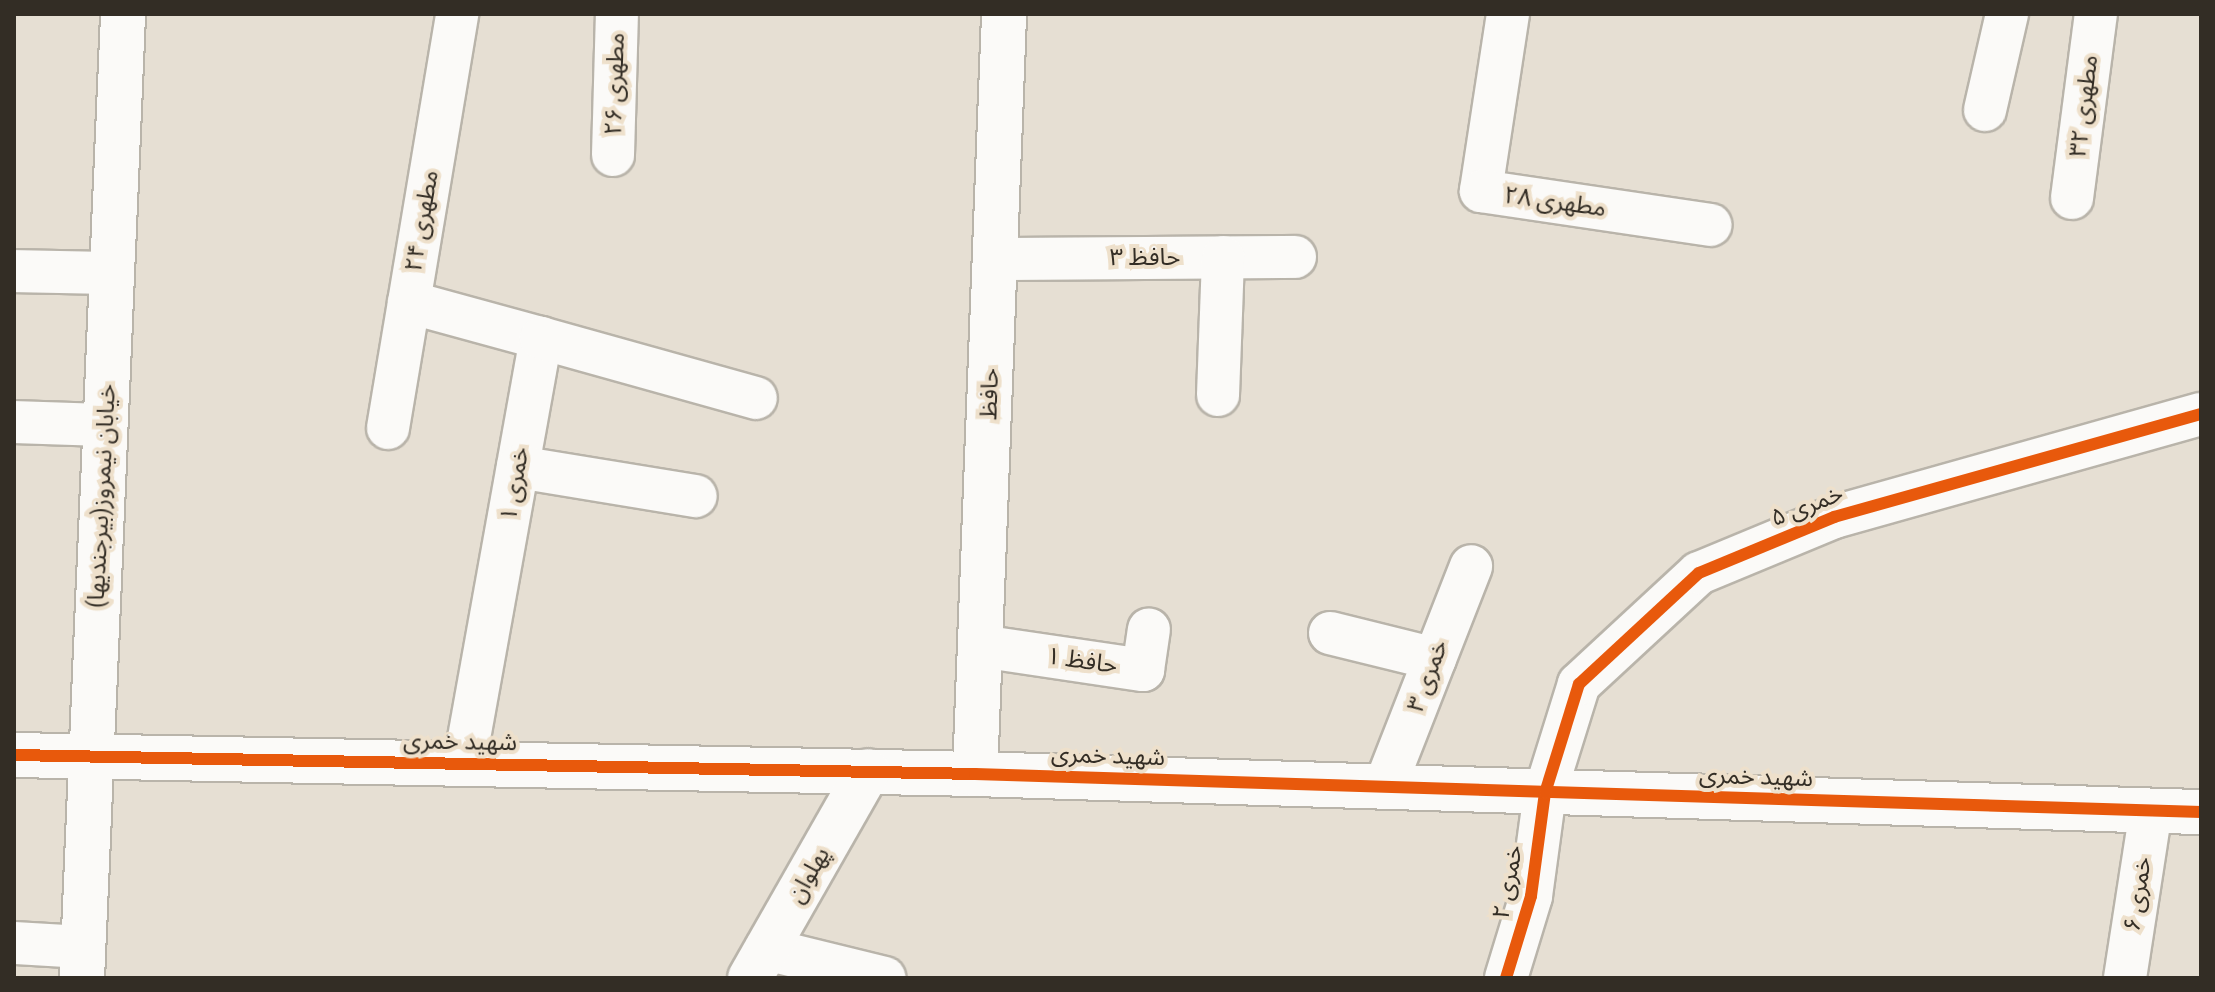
<!DOCTYPE html>
<meta charset="utf-8">
<style>
body{margin:0}
#map{position:relative;width:2215px;height:992px;overflow:hidden;background:#e6dfd3;font-family:"Roboto Condensed","Noto Sans Arabic",sans-serif}
div>[style]{position:absolute}
[style*='--x']{left:calc(var(--x)*1px);top:calc(var(--y)*1px);width:calc(var(--w)*1px);rotate:calc(var(--a)*1deg)}
.roads{filter:drop-shadow(2px 0 #b9b4aa) drop-shadow(-2px 0 #b9b4aa) drop-shadow(0 2px #b9b4aa) drop-shadow(0 -2px #b9b4aa)}
.street>*{height:42px;margin:-21px;padding:0 21px;transform-origin:21px;border-radius:21px;background:#fbfaf8}
.secondary>*{height:44px;margin:-22px;padding:0 22px;transform-origin:22px;border-radius:22px;background:#fbfaf8}
.cycleway>*{height:12px;margin:-6px;padding:0 6px;transform-origin:6px;border-radius:6px;background:#e8590c}
span{translate:-50% -50%;white-space:nowrap;text-align:center;line-height:1.15;-webkit-text-stroke:8px #eee0cb;paint-order:stroke}
.street-label{font-size:24px;color:#332d25}
.frame{position:absolute;inset:0;border:16px solid #332d25;pointer-events:none}
</style>
<div id="map">
<div class="roads">
<div class="street">
<i style="--x:1508;--y:14;--w:179;--a:98.7"></i>
<i style="--x:1481;--y:191;--w:232;--a:8.4"></i>
<i style="--x:1985;--y:110;--w:98;--a:-77.1"></i>
<i style="--x:613;--y:155;--w:141;--a:-88.4"></i>
<i style="--x:2072;--y:198;--w:186;--a:-82.6"></i>
<i style="--x:995;--y:259;--w:300;--a:-0.4"></i>
<i style="--x:14;--y:271;--w:98;--a:1.2"></i>
<i style="--x:409;--y:302;--w:137;--a:15.3"></i>
<i style="--x:541;--y:338;--w:433;--a:100.2"></i>
<i style="--x:541;--y:338;--w:223;--a:15.6"></i>
<i style="--x:1218;--y:395;--w:138;--a:-87.9"></i>
<i style="--x:14;--y:422;--w:91;--a:1.9"></i>
<i style="--x:388;--y:428;--w:420;--a:-80.5"></i>
<i style="--x:518;--y:467;--w:180;--a:9.3"></i>
<i style="--x:1330;--y:633;--w:108;--a:13.9"></i>
<i style="--x:980;--y:646;--w:165;--a:8.4"></i>
<i style="--x:1143;--y:670;--w:41;--a:-81.7"></i>
<i style="--x:1385;--y:786;--w:236;--a:-68.6"></i>
<i style="--x:14;--y:943;--w:69;--a:3.3"></i>
<i style="--x:766;--y:949;--w:122;--a:13.7"></i>
<i style="--x:1506;--y:978;--w:86;--a:-73"></i>
<i style="--x:1531;--y:896;--w:104;--a:-82.3"></i>
<i style="--x:1545;--y:793;--w:114;--a:-72.7"></i>
<i style="--x:1579;--y:684;--w:163;--a:-42.8"></i>
<i style="--x:1699;--y:573;--w:146;--a:-22.5"></i>
<i style="--x:1834;--y:517;--w:381;--a:-15.7"></i>
<i style="--x:2125;--y:978;--w:169;--a:-81.2"></i>
</div>
<div class="secondary">
<i style="--x:14;--y:755;--w:961;--a:1.13"></i>
<i style="--x:975;--y:774;--w:1227;--a:1.78"></i>
<i style="--x:975;--y:774;--w:761;--a:-87.81"></i>
<i style="--x:82;--y:978;--w:965;--a:-87.56"></i>
<i style="--x:750;--y:978;--w:238;--a:-60.3"></i>
</div>
</div>
<div class="cycleway">
<i style="--x:14;--y:755;--w:961;--a:1.13"></i>
<i style="--x:975;--y:774;--w:1227;--a:1.78"></i>
<i style="--x:1506;--y:978;--w:86;--a:-73"></i>
<i style="--x:1531;--y:896;--w:104;--a:-82.3"></i>
<i style="--x:1545;--y:793;--w:114;--a:-72.7"></i>
<i style="--x:1579;--y:684;--w:163;--a:-42.8"></i>
<i style="--x:1699;--y:573;--w:146;--a:-22.5"></i>
<i style="--x:1834;--y:517;--w:381;--a:-15.7"></i>
</div>
<div class="street-label">
<span style="left:615px;top:84px;rotate:-88deg">مطهری ۲۶</span>
<span style="left:2084px;top:106px;rotate:-83deg">مطهری ۳۲</span>
<span style="left:1555px;top:202px;rotate:8deg">مطهری ۲۸</span>
<span style="left:422px;top:221px;rotate:-80deg">مطهری ۲۴</span>
<span style="left:1145px;top:258px">حافظ ۳</span>
<span style="left:990px;top:394px;rotate:-88deg">حافظ</span>
<span style="left:515px;top:484px;rotate:-80deg">خمری ۱</span>
<span style="left:102px;top:496px;rotate:-87deg">خیابان نیمروز(بیرجندیها)</span>
<span style="left:1807px;top:506px;rotate:-21deg">خمری ۵</span>
<span style="left:1082px;top:661px;rotate:8deg">حافظ ۱</span>
<span style="left:1428px;top:676px;rotate:-69deg">خمری ۳</span>
<span style="left:460px;top:742px;rotate:1deg">شهید خمری</span>
<span style="left:1108px;top:756px;rotate:2deg">شهید خمری</span>
<span style="left:1756px;top:777px;rotate:2deg">شهید خمری</span>
<span style="left:809px;top:875px;rotate:-60deg">پهلوان</span>
<span style="left:1508px;top:882px;rotate:-79deg">خمری ۲</span>
<span style="left:2138px;top:894px;rotate:-81deg">خمری ۶</span>
</div>
<div class="frame"></div>
</div>
